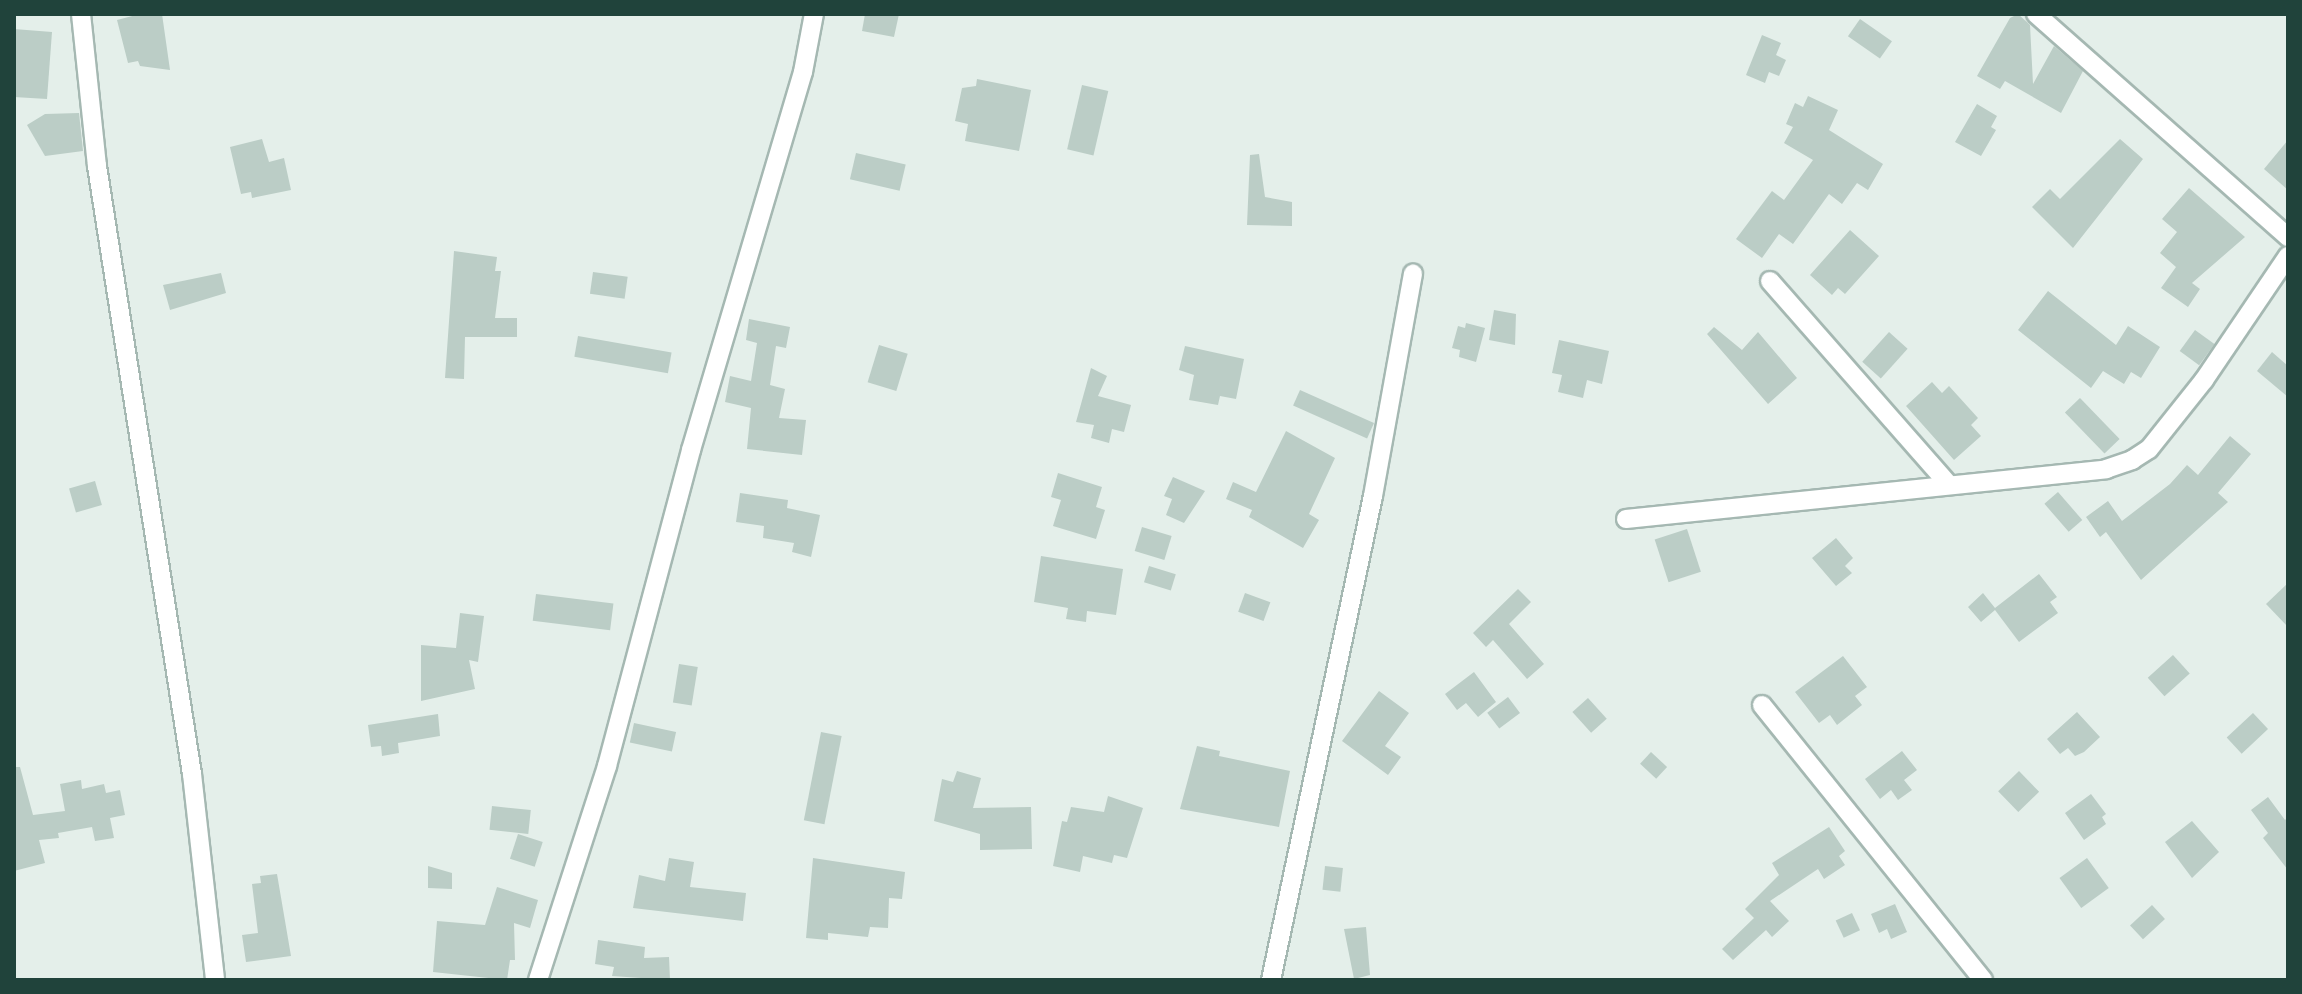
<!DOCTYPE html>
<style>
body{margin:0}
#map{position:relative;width:2302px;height:994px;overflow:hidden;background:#e4efea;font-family:"Roboto Condensed",sans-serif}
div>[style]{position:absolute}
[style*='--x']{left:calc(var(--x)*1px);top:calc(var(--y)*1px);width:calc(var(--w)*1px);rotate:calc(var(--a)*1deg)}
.building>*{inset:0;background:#bbcdc6;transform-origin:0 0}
.roads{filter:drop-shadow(2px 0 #a5b8b2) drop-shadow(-2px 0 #a5b8b2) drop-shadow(0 2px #a5b8b2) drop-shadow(0 -2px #a5b8b2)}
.minor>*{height:18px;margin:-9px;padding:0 9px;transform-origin:9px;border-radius:9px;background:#fff}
span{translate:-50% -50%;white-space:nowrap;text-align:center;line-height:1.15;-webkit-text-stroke:6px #f5fbf8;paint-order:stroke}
.frame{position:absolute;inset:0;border:16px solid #20433b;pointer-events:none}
</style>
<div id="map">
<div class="building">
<i style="clip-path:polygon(140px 14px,162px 14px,170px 70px,140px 66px,138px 61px,128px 63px,117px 20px)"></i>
<i style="clip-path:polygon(865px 14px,899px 14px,894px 37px,862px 31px)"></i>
<i style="clip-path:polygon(2018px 14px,2030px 25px,2033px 84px,2054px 46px,2083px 71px,2061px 113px,2005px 81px,2000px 89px,1977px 76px,2010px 18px)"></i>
<i style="left:1860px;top:19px;width:39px;height:21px;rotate:35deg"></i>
<i style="clip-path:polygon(14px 29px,52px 32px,47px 99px,14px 97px)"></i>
<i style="clip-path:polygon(1762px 35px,1781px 43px,1776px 55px,1786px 60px,1779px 76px,1769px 72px,1765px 83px,1746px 75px)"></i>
<i style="clip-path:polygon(977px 79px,1031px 90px,1019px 151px,965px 141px,968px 124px,955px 121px,962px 88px,976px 86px)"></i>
<i style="left:1082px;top:85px;width:27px;height:66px;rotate:13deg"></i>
<i style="clip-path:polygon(1808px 96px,1838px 110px,1829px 130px,1883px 164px,1868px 190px,1857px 183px,1842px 204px,1829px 194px,1793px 244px,1779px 234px,1762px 258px,1736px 239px,1772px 191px,1784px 200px,1813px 160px,1784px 143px,1793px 127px,1786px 124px,1795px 103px,1803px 107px)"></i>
<i style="clip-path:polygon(1977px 104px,1997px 116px,1991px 127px,1996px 130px,1981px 156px,1955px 142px)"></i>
<i style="clip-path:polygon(79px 113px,83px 151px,45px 156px,27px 125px,45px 114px)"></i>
<i style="clip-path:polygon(262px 139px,269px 162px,284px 158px,291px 190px,252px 198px,251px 192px,241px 194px,230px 147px)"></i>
<i style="clip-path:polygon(2120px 139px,2143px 159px,2073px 248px,2032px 207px,2050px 189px,2060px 199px)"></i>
<i style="clip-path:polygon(2288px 140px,2288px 190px,2264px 169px)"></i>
<i style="left:856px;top:153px;width:51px;height:27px;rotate:13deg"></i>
<i style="clip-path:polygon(1259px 154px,1265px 197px,1292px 202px,1292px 226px,1247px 225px,1250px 155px)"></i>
<i style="clip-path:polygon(2189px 188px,2245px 237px,2192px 283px,2200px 289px,2188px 307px,2161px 288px,2176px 267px,2160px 253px,2177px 232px,2162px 219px)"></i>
<i style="clip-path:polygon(1850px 230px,1879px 256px,1845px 294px,1838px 288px,1832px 295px,1810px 275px)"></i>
<i style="clip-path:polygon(454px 251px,497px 257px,495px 271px,501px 271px,495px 318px,517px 318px,517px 337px,465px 337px,464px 379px,445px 378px)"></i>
<i style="left:593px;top:272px;width:35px;height:22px;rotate:8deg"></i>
<i style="clip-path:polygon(221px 273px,226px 293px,170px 310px,163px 285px)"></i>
<i style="clip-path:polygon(2048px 291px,2116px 345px,2128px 326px,2160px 347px,2141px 378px,2131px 372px,2124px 384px,2103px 371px,2091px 388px,2018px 330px)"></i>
<i style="clip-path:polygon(1494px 310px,1516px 314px,1515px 345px,1489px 340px)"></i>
<i style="clip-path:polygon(749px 319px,790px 327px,786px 348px,776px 346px,770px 385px,785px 389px,779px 418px,806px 420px,802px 455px,747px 449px,751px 408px,725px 402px,730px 376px,751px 381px,757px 343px,746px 340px)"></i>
<i style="clip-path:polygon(1466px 323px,1485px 328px,1476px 362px,1459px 357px,1460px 350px,1452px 348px,1458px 326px,1465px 328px)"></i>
<i style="clip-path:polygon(1714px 327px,1742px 350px,1758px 332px,1797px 378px,1768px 404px,1707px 334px)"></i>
<i style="left:2195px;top:330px;width:24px;height:26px;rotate:36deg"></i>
<i style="left:1889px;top:332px;width:25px;height:40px;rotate:42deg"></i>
<i style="left:578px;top:336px;width:95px;height:21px;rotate:10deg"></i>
<i style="clip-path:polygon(1559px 340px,1609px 351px,1602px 384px,1587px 380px,1583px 398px,1558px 392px,1562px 375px,1552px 373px)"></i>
<i style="left:879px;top:345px;width:30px;height:39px;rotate:17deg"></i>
<i style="clip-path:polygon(1185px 346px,1244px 359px,1236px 399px,1220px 396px,1218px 405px,1189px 400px,1194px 375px,1179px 370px)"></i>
<i style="clip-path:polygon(2272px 352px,2288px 366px,2288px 397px,2257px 371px)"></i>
<i style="clip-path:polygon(1091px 368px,1107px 376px,1098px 396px,1131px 405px,1124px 432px,1112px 429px,1109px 443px,1091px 438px,1094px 425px,1076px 422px)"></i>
<i style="clip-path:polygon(1932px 382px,1942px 393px,1949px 386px,1978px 418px,1971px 425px,1981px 436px,1954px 460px,1906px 406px)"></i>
<i style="left:1300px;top:390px;width:81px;height:17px;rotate:24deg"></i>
<i style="left:2080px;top:398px;width:57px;height:21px;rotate:46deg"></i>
<i style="clip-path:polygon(1286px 431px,1335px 458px,1309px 514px,1319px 520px,1303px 548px,1249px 517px,1252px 510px,1226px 499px,1233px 482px,1256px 492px)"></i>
<i style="clip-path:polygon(2230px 436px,2251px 454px,2218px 493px,2228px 502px,2141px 580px,2106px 532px,2100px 537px,2086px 517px,2108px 501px,2122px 521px,2170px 484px,2187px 465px,2198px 475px)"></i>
<i style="clip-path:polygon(1058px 473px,1102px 487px,1096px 507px,1105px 510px,1096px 539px,1053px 526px,1061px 500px,1051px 497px)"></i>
<i style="clip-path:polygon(1173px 477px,1205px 491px,1184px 523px,1166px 515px,1172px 499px,1164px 496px)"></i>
<i style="left:95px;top:481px;width:25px;height:27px;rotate:74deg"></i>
<i style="left:2058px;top:492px;width:37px;height:18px;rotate:49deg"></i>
<i style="clip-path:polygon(740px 493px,788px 500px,787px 508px,820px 515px,811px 557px,792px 552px,794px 543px,763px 538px,764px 526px,736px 522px)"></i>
<i style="left:1142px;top:527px;width:31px;height:25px;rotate:17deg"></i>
<i style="left:1687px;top:529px;width:45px;height:34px;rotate:72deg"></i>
<i style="clip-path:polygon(1836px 538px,1853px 558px,1845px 566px,1852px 573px,1836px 586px,1812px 558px)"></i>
<i style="clip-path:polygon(1041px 556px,1123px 569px,1116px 615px,1087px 611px,1086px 622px,1066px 619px,1068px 608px,1034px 602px)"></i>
<i style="left:1149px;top:566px;width:28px;height:17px;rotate:17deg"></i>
<i style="clip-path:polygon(2039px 574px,2057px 597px,2050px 602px,2058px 613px,2019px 642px,1995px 610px,1981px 622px,1968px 607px,1983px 593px,1995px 608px)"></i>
<i style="clip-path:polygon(2288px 583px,2288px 627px,2266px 604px)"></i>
<i style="clip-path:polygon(1518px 589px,1531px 602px,1509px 624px,1544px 664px,1527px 679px,1493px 640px,1486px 647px,1473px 633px)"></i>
<i style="left:1245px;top:593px;width:27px;height:20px;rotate:20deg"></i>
<i style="left:536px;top:594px;width:78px;height:27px;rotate:7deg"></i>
<i style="clip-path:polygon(460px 613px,484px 616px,478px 662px,469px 660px,475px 689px,421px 701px,421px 645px,456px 648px)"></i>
<i style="left:2173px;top:655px;width:25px;height:34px;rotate:48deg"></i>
<i style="clip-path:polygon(1843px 656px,1867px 687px,1855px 696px,1862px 705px,1837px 725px,1830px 715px,1819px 723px,1795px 692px)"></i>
<i style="left:679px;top:664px;width:19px;height:39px;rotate:9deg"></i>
<i style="clip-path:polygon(1474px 672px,1496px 702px,1478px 717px,1466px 703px,1457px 710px,1445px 694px)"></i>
<i style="clip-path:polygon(1379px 691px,1409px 713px,1385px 746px,1401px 757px,1388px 775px,1342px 741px)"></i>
<i style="left:1508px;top:697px;width:20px;height:26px;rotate:53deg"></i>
<i style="left:1588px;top:698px;width:28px;height:21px;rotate:48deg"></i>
<i style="clip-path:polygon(2077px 712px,2100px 737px,2084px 752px,2075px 756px,2068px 748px,2060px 754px,2047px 739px)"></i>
<i style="left:2253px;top:713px;width:22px;height:36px;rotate:47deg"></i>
<i style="clip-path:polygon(438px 714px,440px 736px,398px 743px,399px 753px,382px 756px,381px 746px,371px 747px,368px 725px)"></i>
<i style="left:634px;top:723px;width:43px;height:20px;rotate:12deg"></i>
<i style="left:821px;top:732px;width:21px;height:90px;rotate:11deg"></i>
<i style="clip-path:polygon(1197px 746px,1220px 751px,1219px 756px,1290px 771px,1279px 827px,1180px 809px)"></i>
<i style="clip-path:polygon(1902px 751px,1917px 770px,1904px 780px,1912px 790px,1898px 800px,1891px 790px,1880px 799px,1865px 779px)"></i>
<i style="left:1651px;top:752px;width:22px;height:16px;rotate:43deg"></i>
<i style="clip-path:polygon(14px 767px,20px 767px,33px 815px,65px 811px,60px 784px,81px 780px,82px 789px,104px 784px,106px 793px,120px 790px,125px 815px,110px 818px,114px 838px,95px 841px,92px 827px,58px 833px,59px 838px,39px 840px,45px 863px,14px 871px)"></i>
<i style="clip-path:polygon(957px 771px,981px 778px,973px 808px,1031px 807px,1032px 849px,980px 850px,980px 834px,934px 821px,942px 779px,953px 782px)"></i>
<i style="left:2019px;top:771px;width:29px;height:29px;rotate:46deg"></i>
<i style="clip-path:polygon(2091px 794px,2106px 814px,2102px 817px,2106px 824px,2084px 840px,2065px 813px)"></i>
<i style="clip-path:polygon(1108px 796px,1143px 808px,1127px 858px,1114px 855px,1112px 863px,1083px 856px,1080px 872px,1053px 866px,1062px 821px,1067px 822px,1071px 807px,1104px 812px)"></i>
<i style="clip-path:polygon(2268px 797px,2285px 820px,2288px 817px,2288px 870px,2263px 838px,2268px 833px,2251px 810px)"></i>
<i style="left:492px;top:806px;width:39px;height:24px;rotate:6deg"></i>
<i style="clip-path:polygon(2192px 821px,2219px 852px,2192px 878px,2165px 842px)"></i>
<i style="clip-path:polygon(1829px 827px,1845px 851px,1839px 856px,1845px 865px,1824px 879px,1818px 869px,1770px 901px,1789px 921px,1772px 937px,1766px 930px,1733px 960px,1722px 949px,1754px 918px,1745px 909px,1779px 875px,1772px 863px)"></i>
<i style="left:518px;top:834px;width:26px;height:26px;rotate:18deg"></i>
<i style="clip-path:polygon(669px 858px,694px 862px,690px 887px,746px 893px,743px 921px,633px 908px,639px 875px,665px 881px)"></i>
<i style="clip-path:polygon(813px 858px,905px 872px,902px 899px,889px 898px,888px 928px,870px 927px,868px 937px,828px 933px,828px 940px,806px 938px)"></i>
<i style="left:2087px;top:858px;width:37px;height:34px;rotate:54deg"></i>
<i style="clip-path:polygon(428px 866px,452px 873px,452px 889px,428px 888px)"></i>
<i style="left:1325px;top:866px;width:18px;height:24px;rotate:6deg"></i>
<i style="clip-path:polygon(277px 874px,291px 956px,246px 962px,242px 935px,258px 933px,252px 884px,261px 883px,260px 876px)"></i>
<i style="clip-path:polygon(497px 887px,538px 900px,530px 928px,514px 923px,515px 960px,510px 960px,507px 980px,433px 972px,437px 921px,485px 925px)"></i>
<i style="clip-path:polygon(1895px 904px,1907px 932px,1891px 939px,1887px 929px,1879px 933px,1871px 914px)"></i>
<i style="left:2152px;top:905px;width:19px;height:30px;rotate:47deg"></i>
<i style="left:1852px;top:913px;width:19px;height:18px;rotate:65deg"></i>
<i style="clip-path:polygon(1366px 927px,1370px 975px,1354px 979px,1344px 929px)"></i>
<i style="clip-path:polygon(598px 940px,645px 947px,644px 958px,669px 957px,670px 980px,612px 976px,614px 967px,595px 964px)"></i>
</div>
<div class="roads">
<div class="minor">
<i style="--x:81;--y:14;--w:153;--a:84"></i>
<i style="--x:97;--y:166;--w:615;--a:81.12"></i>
<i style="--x:192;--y:774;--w:207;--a:83.6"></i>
<i style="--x:2036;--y:14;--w:337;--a:41.5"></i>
<i style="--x:1770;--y:281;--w:271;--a:48.7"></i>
<i style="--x:1626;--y:519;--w:483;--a:-5.9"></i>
<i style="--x:2106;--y:469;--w:28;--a:-19"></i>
<i style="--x:2132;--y:460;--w:20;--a:-33"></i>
<i style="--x:2149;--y:449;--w:88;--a:-51.4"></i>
<i style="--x:2204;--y:380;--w:150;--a:-55.9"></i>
<i style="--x:1762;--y:705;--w:353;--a:51.2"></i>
<i style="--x:538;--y:980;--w:225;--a:-72.1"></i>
<i style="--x:607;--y:766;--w:327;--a:-75.1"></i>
<i style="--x:691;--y:450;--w:394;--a:-73.5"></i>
<i style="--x:803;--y:72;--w:59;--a:-79.3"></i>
<i style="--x:1271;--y:980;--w:495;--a:-78.1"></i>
<i style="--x:1373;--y:496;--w:226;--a:-79.8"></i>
</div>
</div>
<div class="frame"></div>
</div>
